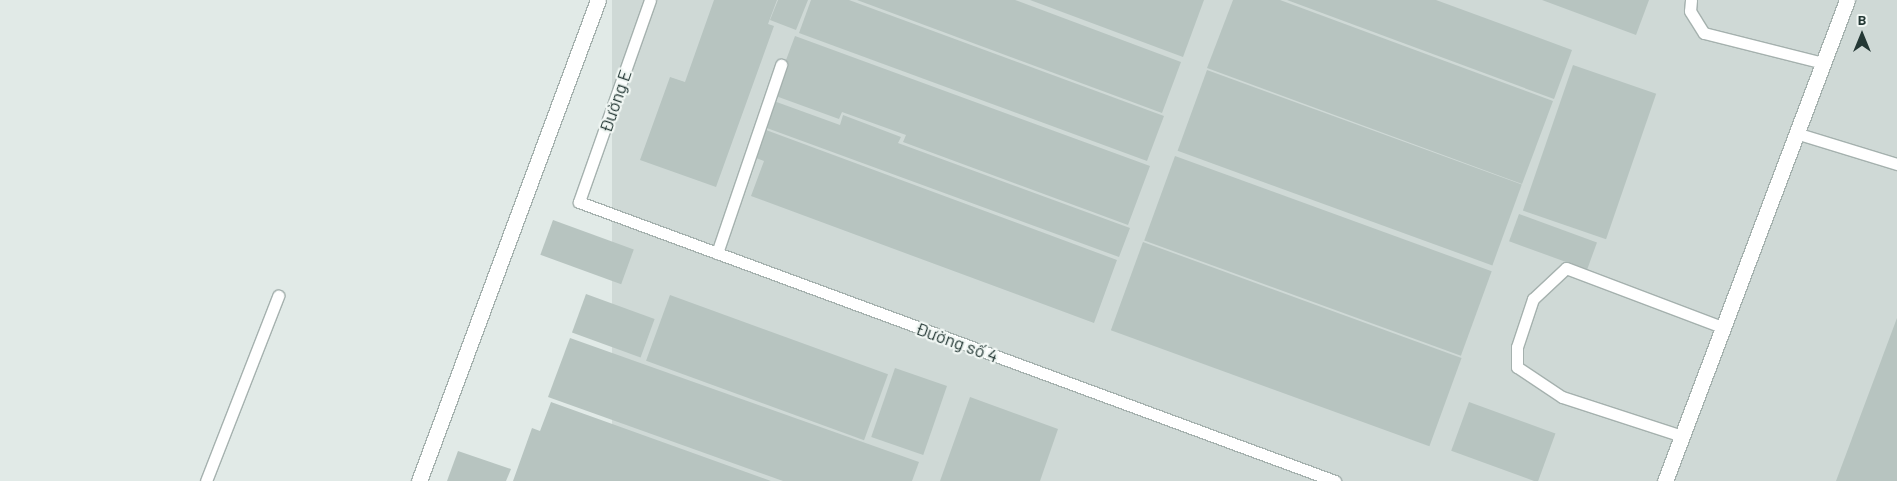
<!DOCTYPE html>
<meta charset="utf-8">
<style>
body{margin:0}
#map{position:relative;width:1897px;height:481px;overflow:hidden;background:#e1eae7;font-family:Barlow,sans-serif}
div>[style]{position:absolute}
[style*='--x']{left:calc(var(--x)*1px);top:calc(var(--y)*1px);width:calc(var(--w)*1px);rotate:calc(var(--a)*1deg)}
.built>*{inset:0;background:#cfd9d6;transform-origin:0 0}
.building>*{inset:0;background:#b7c4c0;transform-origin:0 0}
.roads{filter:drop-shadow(1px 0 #a5b1ae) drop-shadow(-1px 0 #a5b1ae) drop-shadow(0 1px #a5b1ae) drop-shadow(0 -1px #a5b1ae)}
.lane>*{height:11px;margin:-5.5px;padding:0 5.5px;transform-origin:5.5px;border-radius:5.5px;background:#fff}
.street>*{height:15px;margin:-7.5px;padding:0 7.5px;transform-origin:7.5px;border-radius:7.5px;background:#fff}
span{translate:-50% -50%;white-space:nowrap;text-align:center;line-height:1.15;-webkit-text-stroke:4.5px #f1f7f4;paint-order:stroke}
.street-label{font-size:18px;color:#243835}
.north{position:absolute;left:1837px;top:10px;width:50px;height:50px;-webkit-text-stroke:4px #f1f7f4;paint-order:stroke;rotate:0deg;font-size:14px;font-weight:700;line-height:20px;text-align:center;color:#243835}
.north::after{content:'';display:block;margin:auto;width:18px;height:22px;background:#243835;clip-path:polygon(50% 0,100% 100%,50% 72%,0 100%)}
</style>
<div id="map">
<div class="built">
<i style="left:612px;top:0;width:1285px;height:514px"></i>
</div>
<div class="building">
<i style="clip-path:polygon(714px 0,777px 0,768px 24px,774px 26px,716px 187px,640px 160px,670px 77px,685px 82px)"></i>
<i style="clip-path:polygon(778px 0,808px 0,796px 30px,770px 20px)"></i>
<i style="clip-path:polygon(811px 0,849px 0,1164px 116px,1147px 161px,799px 33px)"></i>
<i style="clip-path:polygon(857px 0,1015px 0,1181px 62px,1162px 113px)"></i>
<i style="clip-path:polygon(1030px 0,1204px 0,1183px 57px)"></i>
<i style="clip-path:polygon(1233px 0,1280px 0,1553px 101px,1522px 184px,1207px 68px)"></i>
<i style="clip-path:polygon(1287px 0,1436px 0,1572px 50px,1554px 99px)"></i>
<i style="clip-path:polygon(1542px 0,1649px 0,1636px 35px)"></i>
<i style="clip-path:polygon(795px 36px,1150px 166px,1128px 225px,903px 142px,906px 135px,842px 112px,839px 119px,773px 95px)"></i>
<i style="left:1573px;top:65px;width:88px;height:154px;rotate:19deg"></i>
<i style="left:1207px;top:70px;width:335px;height:86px;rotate:20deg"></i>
<i style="clip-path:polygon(771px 100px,840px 125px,843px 115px,901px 137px,898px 143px,1130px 228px,1119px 257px,761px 126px)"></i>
<i style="clip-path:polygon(766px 130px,1117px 260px,1094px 323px,751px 196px,764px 161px,756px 158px)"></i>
<i style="left:1175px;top:156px;width:337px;height:90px;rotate:20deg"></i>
<i style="left:1519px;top:214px;width:83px;height:29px;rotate:20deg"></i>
<i style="left:553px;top:220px;width:86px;height:37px;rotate:20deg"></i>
<i style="left:1143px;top:242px;width:339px;height:94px;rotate:20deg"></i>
<i style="left:586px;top:294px;width:73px;height:41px;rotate:20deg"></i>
<i style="left:670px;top:295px;width:232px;height:70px;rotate:20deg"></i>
<i style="clip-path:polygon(1897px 318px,1897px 481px,1836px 481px)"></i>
<i style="clip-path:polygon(570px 338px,919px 462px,912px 481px,783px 481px,548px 397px)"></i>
<i style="left:895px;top:368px;width:55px;height:73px;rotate:19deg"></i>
<i style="clip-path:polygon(970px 397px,1058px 429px,1040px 481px,940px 481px)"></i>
<i style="clip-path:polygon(551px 402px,771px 481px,513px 481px,532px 428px,540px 431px)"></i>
<i style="left:1469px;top:402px;width:92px;height:52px;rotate:20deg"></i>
<i style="clip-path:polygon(458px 451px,511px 469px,506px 481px,447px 481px)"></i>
</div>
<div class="roads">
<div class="lane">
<i style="--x:650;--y:0;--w:214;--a:109.4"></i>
<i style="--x:579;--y:202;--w:806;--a:20.26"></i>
<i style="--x:1691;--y:0;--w:11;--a:95"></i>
<i style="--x:1690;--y:11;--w:26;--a:58"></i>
<i style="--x:1704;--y:33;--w:123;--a:14.1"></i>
<i style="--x:1796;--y:133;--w:106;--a:17.1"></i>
<i style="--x:717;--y:253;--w:199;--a:-71.2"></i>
<i style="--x:1682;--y:436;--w:126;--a:-162"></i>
<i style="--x:1562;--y:397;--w:54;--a:-146.3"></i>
<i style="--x:1517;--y:367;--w:20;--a:-90"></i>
<i style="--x:1517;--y:347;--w:51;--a:-71.6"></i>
<i style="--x:1533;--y:299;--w:45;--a:-43.2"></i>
<i style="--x:1566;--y:268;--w:167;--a:20.7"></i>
<i style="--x:206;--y:481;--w:199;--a:-68.7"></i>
</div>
<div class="street">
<i style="--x:419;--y:481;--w:513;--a:-69.59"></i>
<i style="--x:1665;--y:481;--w:514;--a:-69.27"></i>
</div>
</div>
<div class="street-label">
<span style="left:615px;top:101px;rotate:-71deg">Đường E</span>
<span style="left:957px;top:342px;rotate:20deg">Đường số 4</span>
</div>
<div class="north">B</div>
</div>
